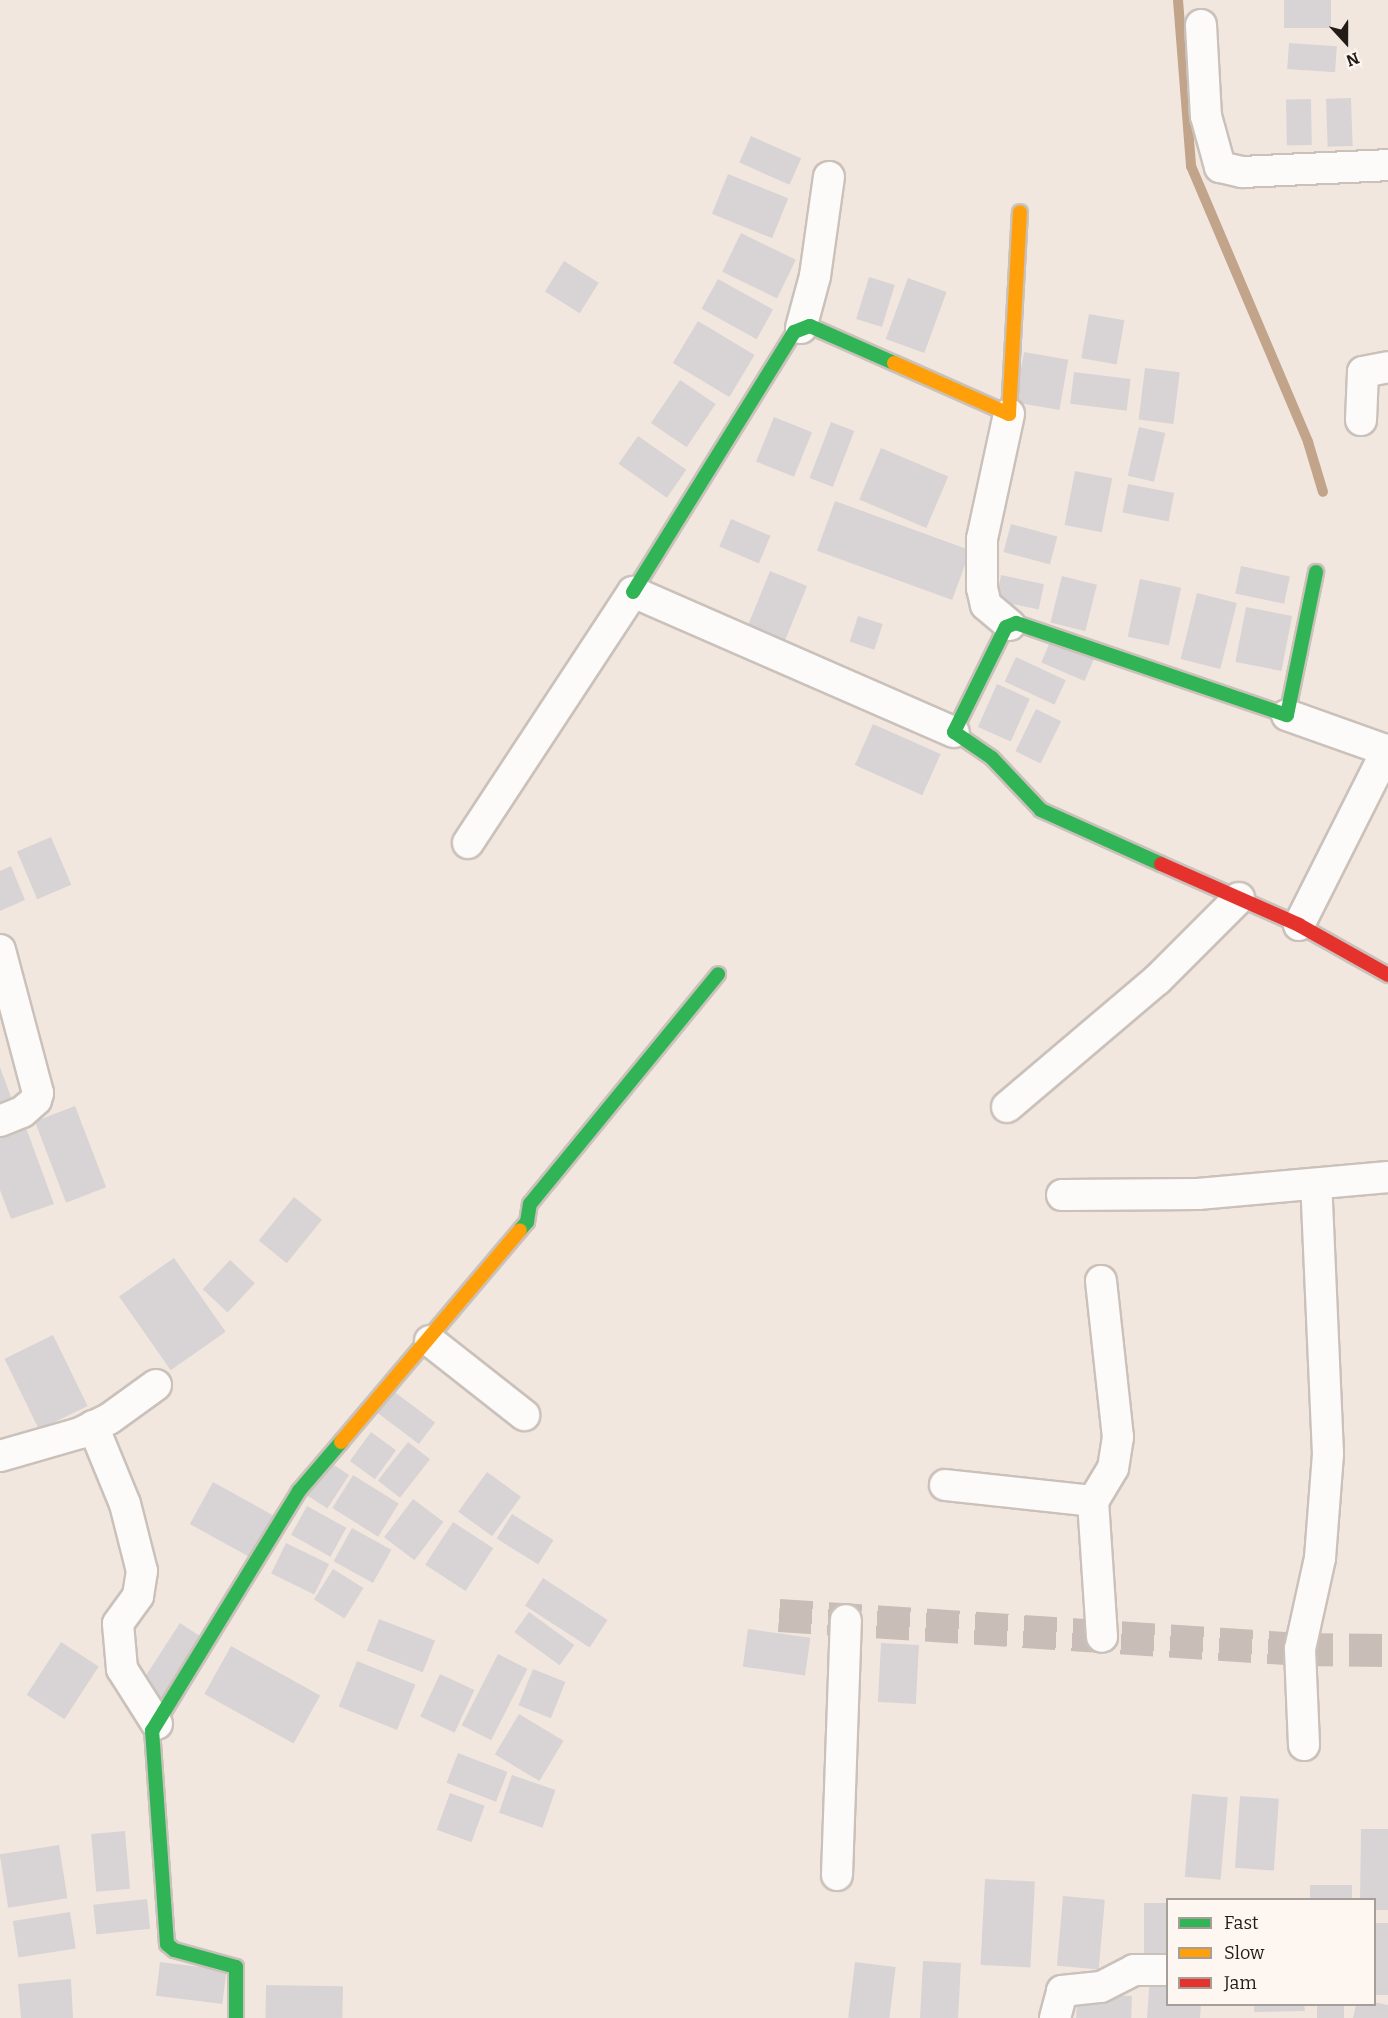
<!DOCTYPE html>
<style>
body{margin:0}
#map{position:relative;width:1388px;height:2018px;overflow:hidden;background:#f2e7df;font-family:Bitter,serif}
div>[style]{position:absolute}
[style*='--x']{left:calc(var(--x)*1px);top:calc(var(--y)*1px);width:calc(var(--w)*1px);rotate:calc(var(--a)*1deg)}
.stream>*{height:10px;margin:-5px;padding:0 5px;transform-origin:5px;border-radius:5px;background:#c2a48a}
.building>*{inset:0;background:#d8d4d5;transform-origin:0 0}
.secondary-tunnel>*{height:33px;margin-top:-16.5px;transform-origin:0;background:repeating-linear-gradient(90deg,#c8beb7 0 33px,transparent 0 49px)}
.roads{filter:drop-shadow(2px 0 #cac1bb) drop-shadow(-2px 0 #cac1bb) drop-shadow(0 2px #cac1bb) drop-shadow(0 -2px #cac1bb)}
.street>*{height:30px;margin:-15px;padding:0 15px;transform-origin:15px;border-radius:15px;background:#fdfbfa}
.fast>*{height:14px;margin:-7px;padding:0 7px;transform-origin:7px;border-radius:7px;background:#30b455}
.slow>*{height:14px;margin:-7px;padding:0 7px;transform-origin:7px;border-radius:7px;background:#ff9f0a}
.jam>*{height:14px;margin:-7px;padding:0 7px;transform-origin:7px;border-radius:7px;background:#e5322d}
span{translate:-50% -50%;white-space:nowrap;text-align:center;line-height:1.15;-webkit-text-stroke:4.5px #fef6f0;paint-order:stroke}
.legend{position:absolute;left:1166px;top:1898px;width:210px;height:108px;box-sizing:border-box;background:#fef6f0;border:2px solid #a69e99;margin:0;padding:8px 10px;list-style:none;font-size:18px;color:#221b16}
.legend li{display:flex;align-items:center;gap:12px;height:30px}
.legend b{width:30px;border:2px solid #a69e99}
.north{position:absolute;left:1316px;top:12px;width:60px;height:60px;-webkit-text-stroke:4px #fef6f0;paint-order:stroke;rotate:159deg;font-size:16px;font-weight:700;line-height:24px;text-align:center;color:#221b16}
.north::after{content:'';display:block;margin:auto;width:21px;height:27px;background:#221b16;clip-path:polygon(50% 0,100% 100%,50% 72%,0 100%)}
</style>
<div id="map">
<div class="stream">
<i style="--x:1178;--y:0;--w:167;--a:85.5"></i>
<i style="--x:1191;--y:166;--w:300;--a:67"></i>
<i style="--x:1308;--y:442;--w:52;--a:73.3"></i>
</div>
<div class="building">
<i style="left:1284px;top:0;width:47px;height:28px"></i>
<i style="left:1289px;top:43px;width:48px;height:26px;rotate:4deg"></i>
<i style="left:1351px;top:98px;width:48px;height:25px;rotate:88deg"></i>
<i style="left:1311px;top:99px;width:46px;height:25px;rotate:89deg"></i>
<i style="left:751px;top:136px;width:55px;height:29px;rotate:24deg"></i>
<i style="left:728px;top:174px;width:65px;height:43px;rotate:22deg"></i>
<i style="left:741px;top:233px;width:61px;height:43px;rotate:26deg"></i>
<i style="left:564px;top:261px;width:41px;height:36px;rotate:32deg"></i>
<i style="left:869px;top:277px;width:27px;height:44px;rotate:17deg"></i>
<i style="left:908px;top:278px;width:41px;height:65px;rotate:20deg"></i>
<i style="left:718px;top:279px;width:63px;height:34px;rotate:29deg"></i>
<i style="left:1089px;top:314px;width:36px;height:45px;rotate:10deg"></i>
<i style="left:698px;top:321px;width:66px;height:49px;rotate:31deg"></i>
<i style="left:1024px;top:352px;width:45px;height:51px;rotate:10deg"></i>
<i style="left:1145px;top:368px;width:35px;height:52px;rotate:7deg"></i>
<i style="left:1074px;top:372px;width:57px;height:32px;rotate:7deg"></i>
<i style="left:680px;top:380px;width:43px;height:52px;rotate:34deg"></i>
<i style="left:774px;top:417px;width:41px;height:48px;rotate:22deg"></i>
<i style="left:831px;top:422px;width:25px;height:60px;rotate:21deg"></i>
<i style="left:1139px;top:427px;width:27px;height:50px;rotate:13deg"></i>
<i style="left:638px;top:436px;width:59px;height:34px;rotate:35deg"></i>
<i style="left:881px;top:448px;width:73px;height:56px;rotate:23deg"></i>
<i style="left:1075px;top:471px;width:38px;height:55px;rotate:11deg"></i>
<i style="left:1128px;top:484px;width:47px;height:29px;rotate:11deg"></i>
<i style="left:835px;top:501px;width:144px;height:53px;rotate:20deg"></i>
<i style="left:731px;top:519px;width:43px;height:30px;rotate:23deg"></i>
<i style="left:1011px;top:524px;width:48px;height:29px;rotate:15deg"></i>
<i style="left:1241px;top:566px;width:50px;height:28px;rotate:12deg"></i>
<i style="left:770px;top:571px;width:40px;height:67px;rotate:22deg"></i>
<i style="left:1001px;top:575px;width:44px;height:26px;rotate:12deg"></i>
<i style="left:1062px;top:576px;width:36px;height:48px;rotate:14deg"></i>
<i style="left:1140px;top:579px;width:42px;height:59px;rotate:12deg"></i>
<i style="left:1197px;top:593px;width:41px;height:68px;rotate:14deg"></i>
<i style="left:1246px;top:607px;width:47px;height:56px;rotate:11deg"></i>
<i style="left:858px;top:616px;width:26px;height:27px;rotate:18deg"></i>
<i style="left:1053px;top:635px;width:47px;height:30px;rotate:23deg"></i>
<i style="left:1016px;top:657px;width:55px;height:27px;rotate:25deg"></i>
<i style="left:997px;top:684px;width:36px;height:47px;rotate:24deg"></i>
<i style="left:1036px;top:709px;width:28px;height:47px;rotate:26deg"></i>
<i style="left:873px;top:724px;width:74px;height:45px;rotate:24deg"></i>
<i style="left:51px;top:837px;width:52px;height:37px;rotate:67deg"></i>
<i style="clip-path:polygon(11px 866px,25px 900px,0 911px,0 871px)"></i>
<i style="clip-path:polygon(0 1067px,14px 1105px,0 1109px)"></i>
<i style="left:75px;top:1106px;width:87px;height:43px;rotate:69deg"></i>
<i style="clip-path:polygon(25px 1125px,54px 1204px,11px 1219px,0 1190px,0 1134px)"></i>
<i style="left:294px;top:1197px;width:36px;height:56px;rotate:39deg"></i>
<i style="left:174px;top:1258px;width:90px;height:67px;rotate:55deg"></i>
<i style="left:230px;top:1260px;width:34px;height:40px;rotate:43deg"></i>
<i style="left:53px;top:1335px;width:79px;height:54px;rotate:64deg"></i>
<i style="left:392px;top:1390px;width:54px;height:27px;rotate:37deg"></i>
<i style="left:371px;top:1432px;width:31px;height:36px;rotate:36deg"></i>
<i style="left:408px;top:1442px;width:28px;height:49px;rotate:38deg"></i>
<i style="left:329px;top:1462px;width:24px;height:40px;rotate:33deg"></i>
<i style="left:487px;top:1472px;width:42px;height:49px;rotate:36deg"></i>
<i style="left:353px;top:1475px;width:54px;height:39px;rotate:32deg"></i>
<i style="left:213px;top:1482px;width:73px;height:48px;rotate:29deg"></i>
<i style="left:413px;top:1499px;width:38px;height:48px;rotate:37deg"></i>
<i style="left:307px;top:1506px;width:45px;height:33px;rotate:29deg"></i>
<i style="left:512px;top:1514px;width:49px;height:29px;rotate:32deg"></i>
<i style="left:453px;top:1522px;width:48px;height:51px;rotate:33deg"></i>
<i style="left:352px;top:1528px;width:45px;height:38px;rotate:29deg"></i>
<i style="left:286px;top:1543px;width:48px;height:34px;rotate:26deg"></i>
<i style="left:333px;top:1569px;width:36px;height:36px;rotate:32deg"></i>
<i style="left:543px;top:1578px;width:77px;height:33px;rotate:33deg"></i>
<i style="left:529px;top:1612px;width:56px;height:25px;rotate:36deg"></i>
<i style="left:379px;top:1619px;width:60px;height:34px;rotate:21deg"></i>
<i style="left:180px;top:1623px;width:31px;height:75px;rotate:33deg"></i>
<i style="left:748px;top:1629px;width:63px;height:38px;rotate:8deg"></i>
<i style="left:61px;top:1642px;width:45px;height:63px;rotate:33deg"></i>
<i style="left:881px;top:1643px;width:38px;height:59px;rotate:3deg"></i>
<i style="left:231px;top:1646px;width:102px;height:55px;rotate:29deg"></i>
<i style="left:498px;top:1654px;width:33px;height:80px;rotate:27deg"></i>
<i style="left:357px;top:1661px;width:63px;height:49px;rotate:22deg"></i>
<i style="left:533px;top:1669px;width:35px;height:39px;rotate:22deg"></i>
<i style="left:440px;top:1674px;width:38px;height:47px;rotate:25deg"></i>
<i style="left:519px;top:1714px;width:52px;height:47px;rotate:31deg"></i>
<i style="left:458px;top:1753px;width:53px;height:32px;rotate:21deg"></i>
<i style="left:512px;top:1775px;width:46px;height:40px;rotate:19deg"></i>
<i style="left:450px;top:1793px;width:37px;height:39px;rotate:20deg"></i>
<i style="left:1192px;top:1794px;width:36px;height:83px;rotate:5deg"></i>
<i style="left:1240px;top:1796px;width:39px;height:72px;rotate:4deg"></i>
<i style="clip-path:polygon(1361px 1829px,1388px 1829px,1388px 1910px,1374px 1910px,1374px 1900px,1360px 1900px)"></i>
<i style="left:125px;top:1831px;width:58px;height:34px;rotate:85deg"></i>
<i style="left:59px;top:1845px;width:54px;height:60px;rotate:81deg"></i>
<i style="left:985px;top:1879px;width:50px;height:86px;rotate:3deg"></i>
<i style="left:1352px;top:1885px;width:15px;height:42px;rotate:90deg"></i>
<i style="left:1063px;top:1896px;width:42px;height:70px;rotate:5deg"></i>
<i style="left:147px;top:1899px;width:30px;height:54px;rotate:84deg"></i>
<i style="left:1144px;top:1903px;width:24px;height:54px"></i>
<i style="left:70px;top:1912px;width:37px;height:58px;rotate:81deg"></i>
<i style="left:1374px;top:1923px;width:14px;height:72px"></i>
<i style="left:923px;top:1961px;width:38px;height:57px;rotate:3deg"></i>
<i style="left:160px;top:1962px;width:67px;height:34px;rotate:7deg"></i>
<i style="left:855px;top:1962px;width:41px;height:56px;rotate:7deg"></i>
<i style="clip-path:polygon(1150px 1975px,1168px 1976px,1168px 2004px,1201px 2004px,1200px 2018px,1147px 2018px)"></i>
<i style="clip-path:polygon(71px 1979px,73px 2018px,21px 2018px,18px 1984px)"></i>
<i style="left:266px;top:1985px;width:77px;height:33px;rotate:1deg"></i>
<i style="left:1077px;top:1994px;width:55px;height:24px;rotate:2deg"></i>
<i style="clip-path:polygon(1374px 2002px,1388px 2005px,1388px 2018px,1353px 2018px,1356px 2004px)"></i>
<i style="clip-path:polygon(1254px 2004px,1304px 2004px,1305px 2011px,1254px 2012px)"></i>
<i style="left:1317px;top:2004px;width:27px;height:14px"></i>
</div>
<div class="secondary-tunnel">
<i style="--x:779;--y:1615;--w:522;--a:3.73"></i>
<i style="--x:1300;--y:1649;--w:88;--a:0.7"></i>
</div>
<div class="roads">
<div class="street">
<i style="--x:1201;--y:25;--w:91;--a:86.9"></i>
<i style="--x:1206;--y:116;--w:53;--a:74.6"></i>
<i style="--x:1220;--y:167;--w:23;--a:13"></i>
<i style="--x:1242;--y:172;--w:146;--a:-2.7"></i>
<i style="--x:801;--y:328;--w:54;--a:-74.9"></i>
<i style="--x:815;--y:276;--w:100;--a:-82"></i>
<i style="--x:1009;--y:414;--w:128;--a:102.2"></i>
<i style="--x:982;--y:539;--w:49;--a:90"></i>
<i style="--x:982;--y:588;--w:17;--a:77"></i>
<i style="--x:986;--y:605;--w:31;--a:40"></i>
<i style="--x:1361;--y:420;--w:48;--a:-87.6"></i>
<i style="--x:1363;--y:372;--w:25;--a:-11"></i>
<i style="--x:1287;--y:715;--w:107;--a:19.6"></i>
<i style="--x:468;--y:843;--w:300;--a:-56.7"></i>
<i style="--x:633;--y:592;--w:350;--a:23.6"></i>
<i style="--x:1299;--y:925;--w:196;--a:-63.3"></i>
<i style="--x:0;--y:950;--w:148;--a:75.1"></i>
<i style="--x:38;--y:1093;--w:7;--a:106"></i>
<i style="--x:36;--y:1100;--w:18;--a:139"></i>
<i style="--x:22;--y:1112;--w:24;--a:158"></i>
<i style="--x:1007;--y:1107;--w:197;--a:-40.3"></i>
<i style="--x:1157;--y:980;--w:116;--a:-45"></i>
<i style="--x:1062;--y:1195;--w:136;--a:-0.4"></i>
<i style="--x:1198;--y:1194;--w:191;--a:-5.1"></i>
<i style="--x:1101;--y:1281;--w:157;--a:83.8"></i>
<i style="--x:1118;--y:1437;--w:31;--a:99"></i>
<i style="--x:1113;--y:1468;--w:39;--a:121"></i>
<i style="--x:1093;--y:1501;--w:136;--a:86.2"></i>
<i style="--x:430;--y:1341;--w:120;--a:38.2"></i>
<i style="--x:93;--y:1426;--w:84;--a:67.7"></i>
<i style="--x:125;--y:1504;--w:69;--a:75.8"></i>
<i style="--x:142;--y:1571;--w:25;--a:99"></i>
<i style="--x:138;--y:1596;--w:34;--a:126"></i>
<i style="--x:118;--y:1624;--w:45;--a:84.9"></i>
<i style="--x:122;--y:1669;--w:65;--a:57.5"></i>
<i style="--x:0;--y:1456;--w:83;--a:-16"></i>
<i style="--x:80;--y:1433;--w:32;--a:-26"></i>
<i style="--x:109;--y:1419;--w:58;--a:-35.9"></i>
<i style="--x:945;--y:1485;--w:149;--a:6.2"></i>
<i style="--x:1304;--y:1745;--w:96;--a:-92.4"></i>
<i style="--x:1300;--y:1649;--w:93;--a:-77.6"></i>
<i style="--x:1320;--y:1558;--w:104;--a:-85.6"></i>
<i style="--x:1328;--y:1454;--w:270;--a:-92.5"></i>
<i style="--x:837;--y:1875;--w:255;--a:-88"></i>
<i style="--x:1055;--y:2018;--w:28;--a:-75"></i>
<i style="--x:1062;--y:1991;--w:39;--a:-6"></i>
<i style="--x:1101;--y:1987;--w:37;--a:-27"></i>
<i style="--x:1134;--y:1970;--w:34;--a:0"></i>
</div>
<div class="fast">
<i style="--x:633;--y:592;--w:306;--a:-58.2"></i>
<i style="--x:794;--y:332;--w:17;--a:-21"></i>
<i style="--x:810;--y:326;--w:92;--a:23.8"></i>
<i style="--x:1161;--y:864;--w:132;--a:-155.8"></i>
<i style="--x:1041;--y:810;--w:71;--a:-133.3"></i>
<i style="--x:992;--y:758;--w:46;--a:-145.6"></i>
<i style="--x:954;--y:732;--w:117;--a:-63.7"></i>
<i style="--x:1006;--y:627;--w:11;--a:-22"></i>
<i style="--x:1016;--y:623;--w:286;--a:18.8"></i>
<i style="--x:1287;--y:715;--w:146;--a:-78.5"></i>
<i style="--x:520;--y:1230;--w:11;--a:-49"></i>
<i style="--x:527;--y:1222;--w:18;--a:-81"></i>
<i style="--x:530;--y:1204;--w:297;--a:-50.7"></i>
<i style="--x:236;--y:2018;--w:51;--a:-90"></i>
<i style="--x:236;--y:1967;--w:64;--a:-164.7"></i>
<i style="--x:174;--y:1950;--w:9;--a:-139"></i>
<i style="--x:167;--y:1944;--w:214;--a:-94"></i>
<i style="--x:152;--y:1731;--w:281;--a:-58.5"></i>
<i style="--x:299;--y:1491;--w:65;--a:-49.4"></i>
</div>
<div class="slow">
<i style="--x:894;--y:363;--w:126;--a:23.9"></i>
<i style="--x:1009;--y:414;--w:202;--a:-86.9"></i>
<i style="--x:341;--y:1442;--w:277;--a:-49.8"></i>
</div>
<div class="jam">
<i style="--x:1161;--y:864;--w:151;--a:23.8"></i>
<i style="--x:1299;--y:925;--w:102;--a:29.3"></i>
</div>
</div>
<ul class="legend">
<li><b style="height:8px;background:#30b455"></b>Fast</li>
<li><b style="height:8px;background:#ff9f0a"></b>Slow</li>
<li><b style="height:8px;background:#e5322d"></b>Jam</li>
</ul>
<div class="north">N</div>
</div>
